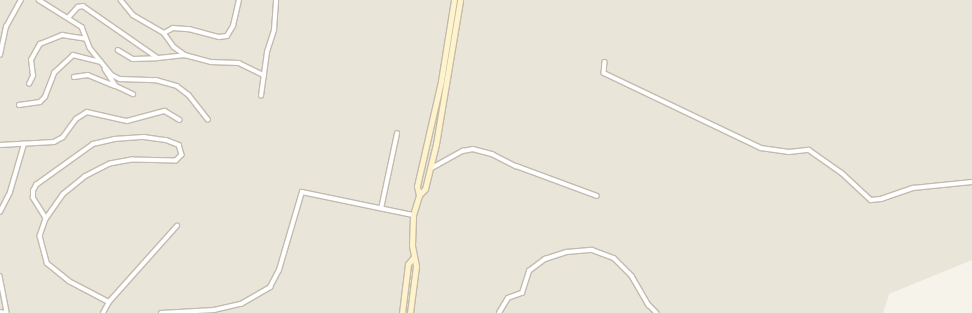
<!DOCTYPE html>
<style>
body{margin:0}
#map{position:relative;width:972px;height:313px;overflow:hidden;background:#f6f3eb;font-family:Poppins,sans-serif}
div>[style]{position:absolute}
[style*='--x']{left:calc(var(--x)*1px);top:calc(var(--y)*1px);width:calc(var(--w)*1px);rotate:calc(var(--a)*1deg)}
.residential>*{inset:0;background:#eae5d9}
.roads{filter:drop-shadow(1px 0 #c2bbad) drop-shadow(-1px 0 #c2bbad) drop-shadow(0 1px #c2bbad) drop-shadow(0 -1px #c2bbad)}
.street>*{height:3.5px;margin:-1.75px;padding:0 1.75px;transform-origin:1.75px;border-radius:1.75px;background:#fff}
.secondary>*{height:5px;margin:-2.5px;padding:0 2.5px;transform-origin:2.5px;border-radius:2.5px;background:#fff3cc}
span{translate:-50% -50%;white-space:nowrap;text-align:center;line-height:1.15;-webkit-text-stroke:3.5px #fff;paint-order:stroke}
</style>
<div id="map">
<div class="residential">
<i style="clip-path:polygon(0 0,972px 0,972px 260px,889px 294px,883px 313px,0 313px)"></i>
</div>
<div class="roads">
<div class="street">
<i style="--x:39;--y:0;--w:51;--a:32.1"></i>
<i style="--x:82;--y:27;--w:22;--a:69"></i>
<i style="--x:90;--y:48;--w:35;--a:51"></i>
<i style="--x:112;--y:75;--w:9;--a:27"></i>
<i style="--x:120;--y:79;--w:36;--a:2"></i>
<i style="--x:156;--y:80;--w:22;--a:16"></i>
<i style="--x:177;--y:86;--w:15;--a:37"></i>
<i style="--x:189;--y:95;--w:31;--a:52"></i>
<i style="--x:121;--y:0;--w:19;--a:51"></i>
<i style="--x:133;--y:15;--w:36;--a:30"></i>
<i style="--x:164;--y:33;--w:10;--a:-29"></i>
<i style="--x:173;--y:28;--w:16;--a:4"></i>
<i style="--x:189;--y:29;--w:31;--a:15"></i>
<i style="--x:219;--y:37;--w:8;--a:-7"></i>
<i style="--x:227;--y:36;--w:12;--a:-59"></i>
<i style="--x:233;--y:26;--w:27;--a:-77"></i>
<i style="--x:68;--y:18;--w:15;--a:-48"></i>
<i style="--x:78;--y:7;--w:5;--a:-11"></i>
<i style="--x:83;--y:6;--w:91;--a:34.7"></i>
<i style="--x:158;--y:58;--w:27;--a:-6"></i>
<i style="--x:185;--y:55;--w:27;--a:15"></i>
<i style="--x:211;--y:62;--w:28;--a:2"></i>
<i style="--x:239;--y:63;--w:28;--a:26"></i>
<i style="--x:164;--y:33;--w:17;--a:54"></i>
<i style="--x:174;--y:47;--w:14;--a:36"></i>
<i style="--x:118;--y:50;--w:17;--a:31"></i>
<i style="--x:133;--y:59;--w:24;--a:-2"></i>
<i style="--x:0;--y:55;--w:29;--a:-78"></i>
<i style="--x:6;--y:27;--w:31;--a:-61"></i>
<i style="--x:605;--y:62;--w:11;--a:95"></i>
<i style="--x:604;--y:73;--w:174;--a:25.5"></i>
<i style="--x:761;--y:148;--w:28;--a:8"></i>
<i style="--x:789;--y:152;--w:20;--a:-6"></i>
<i style="--x:809;--y:150;--w:39;--a:35"></i>
<i style="--x:841;--y:172;--w:41;--a:43"></i>
<i style="--x:871;--y:200;--w:10;--a:-6"></i>
<i style="--x:881;--y:199;--w:34;--a:-19"></i>
<i style="--x:913;--y:188;--w:59;--a:-5.8"></i>
<i style="--x:105;--y:69;--w:20;--a:57"></i>
<i style="--x:116;--y:86;--w:19;--a:25"></i>
<i style="--x:74;--y:77;--w:14;--a:-8"></i>
<i style="--x:88;--y:75;--w:29;--a:22"></i>
<i style="--x:29;--y:84;--w:9;--a:-63"></i>
<i style="--x:33;--y:76;--w:16;--a:-97"></i>
<i style="--x:31;--y:60;--w:18;--a:-61"></i>
<i style="--x:40;--y:44;--w:24;--a:-22"></i>
<i style="--x:62;--y:35;--w:24;--a:9"></i>
<i style="--x:261;--y:96;--w:44;--a:-82.2"></i>
<i style="--x:267;--y:52;--w:23;--a:-72"></i>
<i style="--x:274;--y:30;--w:30;--a:-86"></i>
<i style="--x:19;--y:105;--w:21;--a:-8"></i>
<i style="--x:40;--y:102;--w:7;--a:-45"></i>
<i style="--x:45;--y:97;--w:26;--a:-69"></i>
<i style="--x:54;--y:73;--w:26;--a:-43"></i>
<i style="--x:73;--y:55;--w:29;--a:14"></i>
<i style="--x:0;--y:145;--w:54;--a:-3.2"></i>
<i style="--x:54;--y:142;--w:10;--a:-29"></i>
<i style="--x:63;--y:137;--w:22;--a:-54"></i>
<i style="--x:76;--y:119;--w:13;--a:-32"></i>
<i style="--x:87;--y:112;--w:41;--a:12.7"></i>
<i style="--x:127;--y:121;--w:39;--a:-15"></i>
<i style="--x:165;--y:111;--w:17;--a:31"></i>
<i style="--x:430;--y:169;--w:38;--a:-29"></i>
<i style="--x:463;--y:151;--w:10;--a:-11"></i>
<i style="--x:473;--y:149;--w:20;--a:15"></i>
<i style="--x:492;--y:154;--w:27;--a:27"></i>
<i style="--x:516;--y:166;--w:86;--a:20.3"></i>
<i style="--x:381;--y:209;--w:77;--a:-78"></i>
<i style="--x:0;--y:212;--w:22;--a:-63"></i>
<i style="--x:10;--y:192;--w:50;--a:-73.7"></i>
<i style="--x:46;--y:219;--w:25;--a:-122"></i>
<i style="--x:33;--y:198;--w:7;--a:-90"></i>
<i style="--x:33;--y:191;--w:7;--a:-63"></i>
<i style="--x:36;--y:185;--w:70;--a:-35.7"></i>
<i style="--x:93;--y:144;--w:22;--a:-13"></i>
<i style="--x:114;--y:139;--w:30;--a:-4"></i>
<i style="--x:144;--y:137;--w:22;--a:8"></i>
<i style="--x:166;--y:140;--w:14;--a:21"></i>
<i style="--x:179;--y:145;--w:10;--a:73"></i>
<i style="--x:182;--y:155;--w:8;--a:135"></i>
<i style="--x:176;--y:161;--w:44;--a:-178.7"></i>
<i style="--x:132;--y:160;--w:22;--a:170"></i>
<i style="--x:110;--y:164;--w:28;--a:153"></i>
<i style="--x:85;--y:177;--w:28;--a:141"></i>
<i style="--x:63;--y:195;--w:29;--a:125"></i>
<i style="--x:46;--y:219;--w:18;--a:109"></i>
<i style="--x:40;--y:236;--w:28;--a:75"></i>
<i style="--x:47;--y:263;--w:28;--a:39"></i>
<i style="--x:69;--y:281;--w:45;--a:27.7"></i>
<i style="--x:0;--y:276;--w:38;--a:79"></i>
<i style="--x:0;--y:312;--w:5;--a:11"></i>
<i style="--x:103;--y:313;--w:13;--a:-61"></i>
<i style="--x:109;--y:302;--w:102;--a:-48.2"></i>
<i style="--x:161;--y:313;--w:53;--a:-3.2"></i>
<i style="--x:214;--y:310;--w:28;--a:-13"></i>
<i style="--x:241;--y:304;--w:34;--a:-30"></i>
<i style="--x:270;--y:287;--w:19;--a:-62"></i>
<i style="--x:279;--y:270;--w:81;--a:-73.6"></i>
<i style="--x:302;--y:192;--w:113;--a:11.7"></i>
<i style="--x:499;--y:313;--w:17;--a:-59"></i>
<i style="--x:508;--y:298;--w:15;--a:-20"></i>
<i style="--x:522;--y:293;--w:23;--a:-72"></i>
<i style="--x:529;--y:271;--w:20;--a:-37"></i>
<i style="--x:545;--y:259;--w:23;--a:-18"></i>
<i style="--x:567;--y:252;--w:25;--a:-5"></i>
<i style="--x:592;--y:250;--w:23;--a:20"></i>
<i style="--x:614;--y:258;--w:25;--a:45"></i>
<i style="--x:632;--y:276;--w:34;--a:60"></i>
<i style="--x:649;--y:305;--w:11;--a:45"></i>
</div>
<div class="secondary">
<i style="--x:419;--y:195;--w:9;--a:-103"></i>
<i style="--x:417;--y:186;--w:108;--a:-77.1"></i>
<i style="--x:441;--y:81;--w:82;--a:-80.9"></i>
<i style="--x:402;--y:313;--w:49;--a:-83"></i>
<i style="--x:408;--y:264;--w:8;--a:-50"></i>
<i style="--x:410;--y:313;--w:47;--a:-82.7"></i>
<i style="--x:416;--y:266;--w:21;--a:-101"></i>
<i style="--x:412;--y:245;--w:30;--a:-88"></i>
<i style="--x:413;--y:215;--w:21;--a:-73"></i>
<i style="--x:419;--y:195;--w:8;--a:-45"></i>
<i style="--x:425;--y:189;--w:46;--a:-76.3"></i>
<i style="--x:436;--y:144;--w:146;--a:-80.5"></i>
</div>
</div>
</div>
